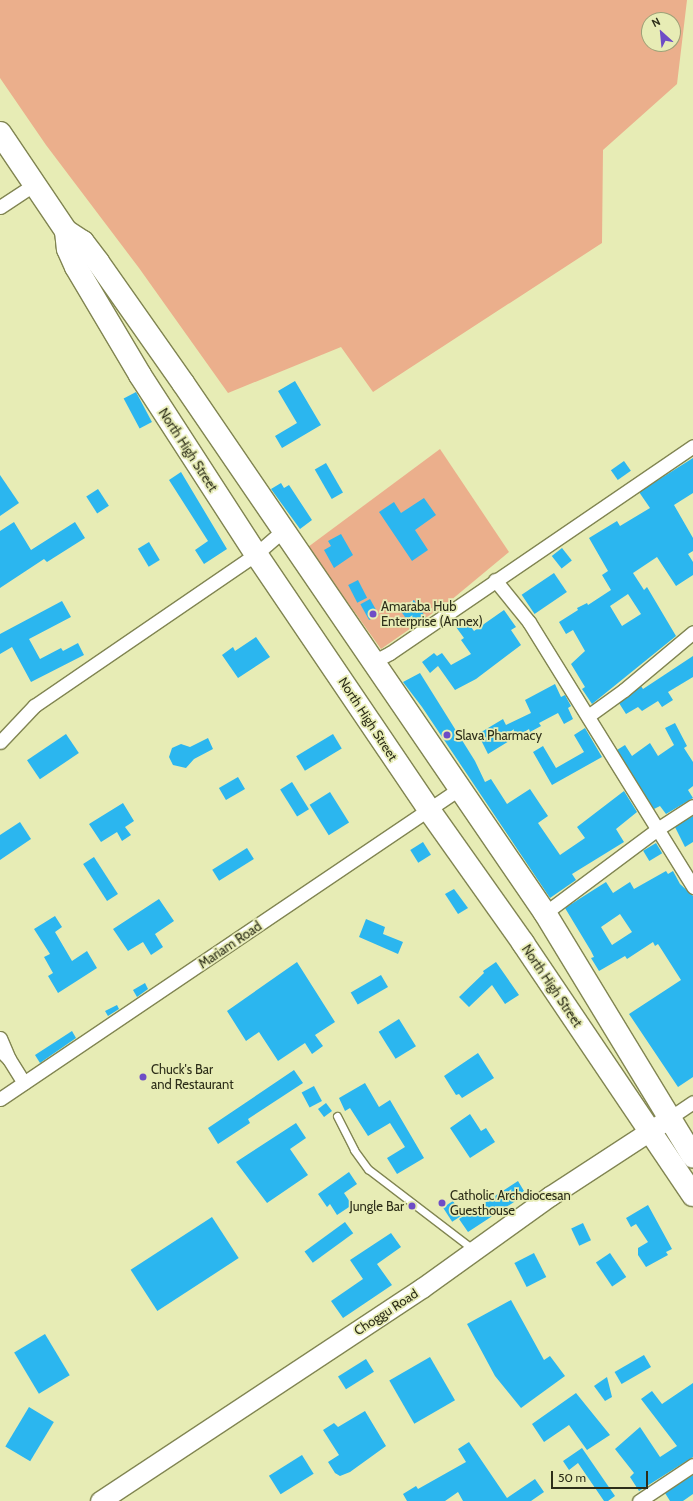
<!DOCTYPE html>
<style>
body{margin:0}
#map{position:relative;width:693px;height:1501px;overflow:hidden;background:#e7ecb5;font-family:Cabin,sans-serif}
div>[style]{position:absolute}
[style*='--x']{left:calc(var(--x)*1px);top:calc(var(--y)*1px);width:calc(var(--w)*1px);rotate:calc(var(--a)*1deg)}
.green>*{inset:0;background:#ebaf8c}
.building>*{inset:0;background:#2bb6ef;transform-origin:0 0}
.roads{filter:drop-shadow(1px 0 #818552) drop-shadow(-1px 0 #818552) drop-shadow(0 1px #818552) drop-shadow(0 -1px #818552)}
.lane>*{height:7px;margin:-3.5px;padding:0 3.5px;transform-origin:3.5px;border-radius:3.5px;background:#fff}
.street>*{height:13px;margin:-6.5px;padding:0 6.5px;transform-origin:6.5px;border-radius:6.5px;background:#fff}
.secondary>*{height:19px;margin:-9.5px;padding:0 9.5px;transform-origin:9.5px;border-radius:9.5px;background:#fff}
.highway>*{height:22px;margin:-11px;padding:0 11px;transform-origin:11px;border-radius:11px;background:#fff}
.dots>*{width:11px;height:11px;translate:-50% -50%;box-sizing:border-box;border:2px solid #e7ecb5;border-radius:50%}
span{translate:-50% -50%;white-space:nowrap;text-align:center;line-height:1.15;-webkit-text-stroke:3.5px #e7ecb5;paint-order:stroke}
.street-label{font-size:13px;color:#2d2e19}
.poi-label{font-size:13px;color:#2d2e19}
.left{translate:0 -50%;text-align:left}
.right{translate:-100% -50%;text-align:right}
.north{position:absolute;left:641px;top:12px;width:40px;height:40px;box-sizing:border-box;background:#e7ecb5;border:1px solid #9da077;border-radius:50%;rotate:333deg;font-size:11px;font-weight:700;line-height:16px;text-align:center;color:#2d2e19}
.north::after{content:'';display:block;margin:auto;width:14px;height:18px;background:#6e4dc6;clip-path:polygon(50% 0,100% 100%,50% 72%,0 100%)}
.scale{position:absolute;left:551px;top:1471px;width:97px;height:18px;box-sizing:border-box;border:2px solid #2d2e19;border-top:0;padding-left:5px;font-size:12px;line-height:14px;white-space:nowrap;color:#2d2e19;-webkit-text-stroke:3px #e7ecb5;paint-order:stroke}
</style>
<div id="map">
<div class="green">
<i style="clip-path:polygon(evenodd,0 0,687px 0,677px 84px,603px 150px,602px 243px,373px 392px,341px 347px,228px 393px,139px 268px,46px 145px,0 78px,0 0,649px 20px,673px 20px,673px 44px,649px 44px,649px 20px)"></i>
<i style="clip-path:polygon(440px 449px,509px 552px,450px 601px,381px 649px,308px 547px)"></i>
</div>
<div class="building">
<i style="clip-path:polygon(295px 381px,321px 425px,282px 448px,275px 436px,297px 423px,278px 391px)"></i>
<i style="left:136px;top:392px;width:34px;height:14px;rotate:62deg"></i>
<i style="clip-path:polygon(evenodd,693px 458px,693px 493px,674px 505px,693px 538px,693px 551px,688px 554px,693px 562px,693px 575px,676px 586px,657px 557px,633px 573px,644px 590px,647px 587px,676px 636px,592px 704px,582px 689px,585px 687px,571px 664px,585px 651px,573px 630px,566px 634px,559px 622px,578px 610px,577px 608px,587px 603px,588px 605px,611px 590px,602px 575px,608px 571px,589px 538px,617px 521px,620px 526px,650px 508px,639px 492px,693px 458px,628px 594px,641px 614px,622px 626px,610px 606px,628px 594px)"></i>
<i style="left:624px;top:461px;width:12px;height:16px;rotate:55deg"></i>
<i style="left:326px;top:463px;width:34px;height:13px;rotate:60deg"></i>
<i style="clip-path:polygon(181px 472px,227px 549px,204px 564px,195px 550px,208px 541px,169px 480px)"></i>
<i style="clip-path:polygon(0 475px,19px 503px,0 516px)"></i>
<i style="clip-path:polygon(281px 483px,284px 488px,289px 485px,312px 520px,300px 529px,271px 489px)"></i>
<i style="left:98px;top:489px;width:20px;height:14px;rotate:57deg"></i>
<i style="clip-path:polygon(424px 498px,436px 515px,415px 530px,428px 550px,412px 561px,379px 512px,394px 502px,401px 513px)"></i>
<i style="clip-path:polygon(14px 522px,31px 550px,75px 522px,85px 538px,47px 562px,44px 559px,0 588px,0 531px)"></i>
<i style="clip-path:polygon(341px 534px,353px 555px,334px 568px,324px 550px,331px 546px,328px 541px)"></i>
<i style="left:149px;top:542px;width:21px;height:13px;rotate:59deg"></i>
<i style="left:562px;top:548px;width:16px;height:13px;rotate:52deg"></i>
<i style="left:554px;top:573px;width:23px;height:39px;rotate:56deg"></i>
<i style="left:358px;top:580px;width:20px;height:11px;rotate:63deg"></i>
<i style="left:370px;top:599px;width:18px;height:11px;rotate:61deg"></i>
<i style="left:414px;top:600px;width:22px;height:17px;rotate:56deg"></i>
<i style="clip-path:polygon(62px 601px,71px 617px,29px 639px,40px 659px,61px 648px,63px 651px,78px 643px,84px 655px,31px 682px,12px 647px,0 654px,0 634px)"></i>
<i style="clip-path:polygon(504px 610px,516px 627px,511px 630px,521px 645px,476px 679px,455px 690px,438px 666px,430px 673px,422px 662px,434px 653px,437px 656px,442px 653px,451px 665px,471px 654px,461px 640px,464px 638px,456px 627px,466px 620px,474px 631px)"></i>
<i style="clip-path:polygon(256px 637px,270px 657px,238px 678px,222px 655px,233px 647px,235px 651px)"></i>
<i style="clip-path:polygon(693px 656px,693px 677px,668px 692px,673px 700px,662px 707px,658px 701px,642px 711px,638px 707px,626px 714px,619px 703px,641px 686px,643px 689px)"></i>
<i style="clip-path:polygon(420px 673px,475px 761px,485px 782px,491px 779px,507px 804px,530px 789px,548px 816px,538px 823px,560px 855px,585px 838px,577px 827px,624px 791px,637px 812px,616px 829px,624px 842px,572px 874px,576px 880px,550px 898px,422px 707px,403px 682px)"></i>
<i style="clip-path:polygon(555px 684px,561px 697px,565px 695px,571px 706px,568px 708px,573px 719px,564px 724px,558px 713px,539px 723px,541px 726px,530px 732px,529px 729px,488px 754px,478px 734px,503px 719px,506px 725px,531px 713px,525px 700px)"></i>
<i style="clip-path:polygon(675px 723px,687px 746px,684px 748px,693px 762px,693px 786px,688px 790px,693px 798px,666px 814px,660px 806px,654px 809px,617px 750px,625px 745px,632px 756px,650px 743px,658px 756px,674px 745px,665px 728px)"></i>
<i style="clip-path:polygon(585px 728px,602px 757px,552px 785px,533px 752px,543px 746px,556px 768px,584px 752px,574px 735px)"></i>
<i style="left:66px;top:734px;width:23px;height:47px;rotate:56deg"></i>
<i style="left:333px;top:734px;width:17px;height:43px;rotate:59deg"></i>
<i style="clip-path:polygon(208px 738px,213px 749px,194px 759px,186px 768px,173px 765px,169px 757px,172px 748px,181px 744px,190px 747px)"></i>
<i style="left:238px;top:777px;width:14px;height:22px;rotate:60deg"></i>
<i style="left:292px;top:782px;width:32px;height:14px;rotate:58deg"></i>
<i style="left:330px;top:792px;width:36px;height:24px;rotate:58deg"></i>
<i style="clip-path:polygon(123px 803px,134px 821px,125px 827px,131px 835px,122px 841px,117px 832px,101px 842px,89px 824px)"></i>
<i style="clip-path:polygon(693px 816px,693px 842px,685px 847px,675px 827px)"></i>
<i style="clip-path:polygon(20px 822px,31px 839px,0 860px,0 835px)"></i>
<i style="left:423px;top:842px;width:15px;height:15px;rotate:58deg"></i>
<i style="left:656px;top:843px;width:12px;height:15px;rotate:59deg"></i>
<i style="left:247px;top:848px;width:13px;height:41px;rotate:58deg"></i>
<i style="left:94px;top:857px;width:44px;height:13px;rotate:57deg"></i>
<i style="clip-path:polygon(evenodd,666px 871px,668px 874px,673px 871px,680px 884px,693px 896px,693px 1077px,678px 1087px,629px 1014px,681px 980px,658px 944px,655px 946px,653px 942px,627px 959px,625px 956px,599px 971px,591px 958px,594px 957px,591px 951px,565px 908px,606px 882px,613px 893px,630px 882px,634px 889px,666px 871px,620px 914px,632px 932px,612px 945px,601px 927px,620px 914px)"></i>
<i style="clip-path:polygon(454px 889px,468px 908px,458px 914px,445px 894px)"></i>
<i style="clip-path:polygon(159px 899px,174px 921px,155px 934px,163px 947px,151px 955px,143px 942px,128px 951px,113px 929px)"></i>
<i style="clip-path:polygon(55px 916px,62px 927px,55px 932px,72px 961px,87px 951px,97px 968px,58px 993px,48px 976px,53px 973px,44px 957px,50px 954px,34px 929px)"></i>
<i style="clip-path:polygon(366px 919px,385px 927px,383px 934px,403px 942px,398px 954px,359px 937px)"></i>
<i style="clip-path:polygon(297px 962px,335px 1022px,315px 1035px,323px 1046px,312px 1054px,305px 1043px,278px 1061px,259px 1032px,246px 1041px,227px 1011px)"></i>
<i style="clip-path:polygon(496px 962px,519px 995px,505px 1004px,492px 985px,469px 1007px,459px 997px,484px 973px,483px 971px)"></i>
<i style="left:381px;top:975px;width:14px;height:35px;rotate:60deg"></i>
<i style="clip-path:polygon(145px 983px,148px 989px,137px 997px,133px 990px)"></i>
<i style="clip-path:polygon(117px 1005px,119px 1009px,108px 1016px,105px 1011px)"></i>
<i style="left:399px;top:1019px;width:32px;height:24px;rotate:58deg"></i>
<i style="clip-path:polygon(72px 1031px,76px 1038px,40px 1063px,35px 1055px)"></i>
<i style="clip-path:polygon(478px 1053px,494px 1078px,462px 1098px,459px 1094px,456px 1095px,444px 1076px)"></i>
<i style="clip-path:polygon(294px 1070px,303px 1083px,248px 1119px,250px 1123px,218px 1144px,208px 1128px)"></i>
<i style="clip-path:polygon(365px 1083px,379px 1107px,390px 1100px,424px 1158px,397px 1174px,387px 1158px,405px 1147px,390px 1123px,368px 1136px,350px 1108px,345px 1111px,339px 1098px)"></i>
<i style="left:314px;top:1086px;width:17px;height:14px;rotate:62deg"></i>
<i style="left:326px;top:1103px;width:10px;height:10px;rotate:53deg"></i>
<i style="clip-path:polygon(470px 1114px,481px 1131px,486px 1128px,495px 1142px,470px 1158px,450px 1128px)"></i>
<i style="clip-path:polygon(296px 1123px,306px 1138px,290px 1149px,308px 1175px,267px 1203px,236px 1162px)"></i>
<i style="clip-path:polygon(349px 1172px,357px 1184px,344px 1193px,352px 1205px,337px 1215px,330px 1204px,327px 1207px,318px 1194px)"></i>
<i style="clip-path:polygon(518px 1181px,524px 1191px,515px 1197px,517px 1200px,468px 1232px,459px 1219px)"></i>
<i style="left:453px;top:1201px;width:17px;height:12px;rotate:57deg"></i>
<i style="clip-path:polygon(648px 1205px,672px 1249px,666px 1252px,668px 1255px,646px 1267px,638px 1255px,638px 1248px,648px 1242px,636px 1224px,631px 1227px,626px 1218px)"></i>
<i style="left:212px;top:1217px;width:49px;height:97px;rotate:57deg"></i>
<i style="left:345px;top:1222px;width:14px;height:50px;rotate:54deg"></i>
<i style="left:583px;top:1223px;width:19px;height:13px;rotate:65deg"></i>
<i style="clip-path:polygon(391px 1233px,401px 1247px,377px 1264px,392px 1285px,343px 1318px,331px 1301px,363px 1279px,350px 1260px)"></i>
<i style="left:534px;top:1253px;width:27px;height:22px;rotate:63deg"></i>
<i style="left:610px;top:1253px;width:29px;height:17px;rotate:56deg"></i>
<i style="clip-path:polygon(511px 1300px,544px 1360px,550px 1356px,565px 1376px,521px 1408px,495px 1376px,467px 1324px)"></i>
<i style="left:45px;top:1334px;width:48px;height:36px;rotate:59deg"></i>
<i style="left:644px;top:1355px;width:14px;height:34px;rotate:60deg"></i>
<i style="left:430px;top:1357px;width:50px;height:47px;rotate:60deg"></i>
<i style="left:366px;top:1359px;width:15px;height:33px;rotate:58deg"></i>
<i style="clip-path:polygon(607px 1377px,612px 1397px,605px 1401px,594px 1386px)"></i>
<i style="clip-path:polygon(693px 1383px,693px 1457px,639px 1491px,630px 1477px,634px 1473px,615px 1449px,640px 1427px,660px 1457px,677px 1446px,641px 1399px,652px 1391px,662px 1404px)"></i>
<i style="clip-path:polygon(576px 1393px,610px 1435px,587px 1450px,569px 1425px,544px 1442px,532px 1424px)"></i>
<i style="left:29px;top:1407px;width:29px;height:46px;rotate:31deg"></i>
<i style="clip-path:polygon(365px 1411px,386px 1446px,350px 1472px,340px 1476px,335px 1473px,328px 1462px,339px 1455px,323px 1430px,334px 1423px,338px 1427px)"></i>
<i style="clip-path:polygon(469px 1442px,507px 1498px,535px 1479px,544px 1492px,531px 1501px,463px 1501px,458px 1492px,445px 1501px,407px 1501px,403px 1494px,416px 1486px,418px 1489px,466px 1462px,458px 1449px)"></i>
<i style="clip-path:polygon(582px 1448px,615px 1496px,608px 1501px,604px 1501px,578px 1463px,569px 1470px,563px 1461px)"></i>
<i style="left:302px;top:1455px;width:22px;height:39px;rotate:58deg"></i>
<i style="clip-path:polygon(693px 1475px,693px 1494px,683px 1501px,670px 1501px,665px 1493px)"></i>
</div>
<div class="roads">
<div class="lane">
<i style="--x:337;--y:1116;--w:38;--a:63"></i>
<i style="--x:354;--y:1150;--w:24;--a:54"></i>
<i style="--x:368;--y:1169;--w:133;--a:37.4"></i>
</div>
<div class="street">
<i style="--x:0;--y:207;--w:42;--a:-33.3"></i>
<i style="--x:495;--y:580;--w:54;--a:51"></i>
<i style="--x:529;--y:622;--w:312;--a:58.2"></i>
<i style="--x:371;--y:663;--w:21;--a:-28"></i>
<i style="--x:390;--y:653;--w:367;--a:-34.3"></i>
<i style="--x:588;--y:716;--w:44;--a:-35.8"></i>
<i style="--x:624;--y:690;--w:90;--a:-40"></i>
<i style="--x:0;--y:742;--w:50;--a:-46.6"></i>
<i style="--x:34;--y:706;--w:269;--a:-34.4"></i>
<i style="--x:256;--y:554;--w:37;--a:-41"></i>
<i style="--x:545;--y:913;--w:142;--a:-36.7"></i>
<i style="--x:659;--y:828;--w:40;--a:-32.9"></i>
<i style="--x:0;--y:1038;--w:21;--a:67"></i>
<i style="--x:0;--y:1050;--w:13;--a:45"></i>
<i style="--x:9;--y:1059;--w:28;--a:58"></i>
<i style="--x:0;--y:1099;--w:554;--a:-34.03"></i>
<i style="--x:668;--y:1119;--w:30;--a:-34"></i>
<i style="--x:639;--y:1501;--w:65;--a:-33.7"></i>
</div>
<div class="secondary">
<i style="--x:100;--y:1501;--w:386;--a:-33.5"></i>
<i style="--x:422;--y:1288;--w:158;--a:-35.7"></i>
<i style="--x:550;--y:1196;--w:141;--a:-33.1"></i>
</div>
<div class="highway">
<i style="--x:0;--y:133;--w:118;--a:56"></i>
<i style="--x:66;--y:231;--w:20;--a:33"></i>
<i style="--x:83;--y:242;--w:25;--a:53"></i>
<i style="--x:98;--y:262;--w:148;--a:54.9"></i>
<i style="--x:183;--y:383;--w:642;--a:55.67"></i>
<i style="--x:545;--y:913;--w:285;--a:58.7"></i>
<i style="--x:66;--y:231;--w:18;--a:84"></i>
<i style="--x:68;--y:249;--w:20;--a:66"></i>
<i style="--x:76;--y:267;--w:126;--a:59.3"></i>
<i style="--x:140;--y:375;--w:213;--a:57.1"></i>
<i style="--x:256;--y:554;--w:309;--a:55.9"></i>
<i style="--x:429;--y:810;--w:163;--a:54.7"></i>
<i style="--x:523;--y:943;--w:304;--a:56"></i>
</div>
</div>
<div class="dots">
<i style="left:373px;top:614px;background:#6e4dc6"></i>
<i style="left:447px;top:735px;background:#6e4dc6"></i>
<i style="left:143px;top:1077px;background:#6e4dc6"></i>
<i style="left:442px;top:1203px;background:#6e4dc6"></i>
<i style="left:412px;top:1206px;background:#6e4dc6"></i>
</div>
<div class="street-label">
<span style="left:188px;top:450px;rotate:57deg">North High Street</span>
<span style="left:368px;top:719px;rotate:57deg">North High Street</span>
<span style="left:230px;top:945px;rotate:-34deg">Mariam Road</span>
<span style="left:552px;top:986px;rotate:56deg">North High Street</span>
<span style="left:386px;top:1312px;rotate:-33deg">Choggu Road</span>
</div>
<div class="poi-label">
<span class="left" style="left:381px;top:614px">Amaraba Hub<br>Enterprise (Annex)</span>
<span class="left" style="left:455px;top:735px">Slava Pharmacy</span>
<span class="left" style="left:151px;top:1077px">Chuck's Bar<br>and Restaurant</span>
<span class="left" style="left:450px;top:1203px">Catholic Archdiocesan<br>Guesthouse</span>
<span class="right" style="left:404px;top:1206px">Jungle Bar</span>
</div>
<div class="north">N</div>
<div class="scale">50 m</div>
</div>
